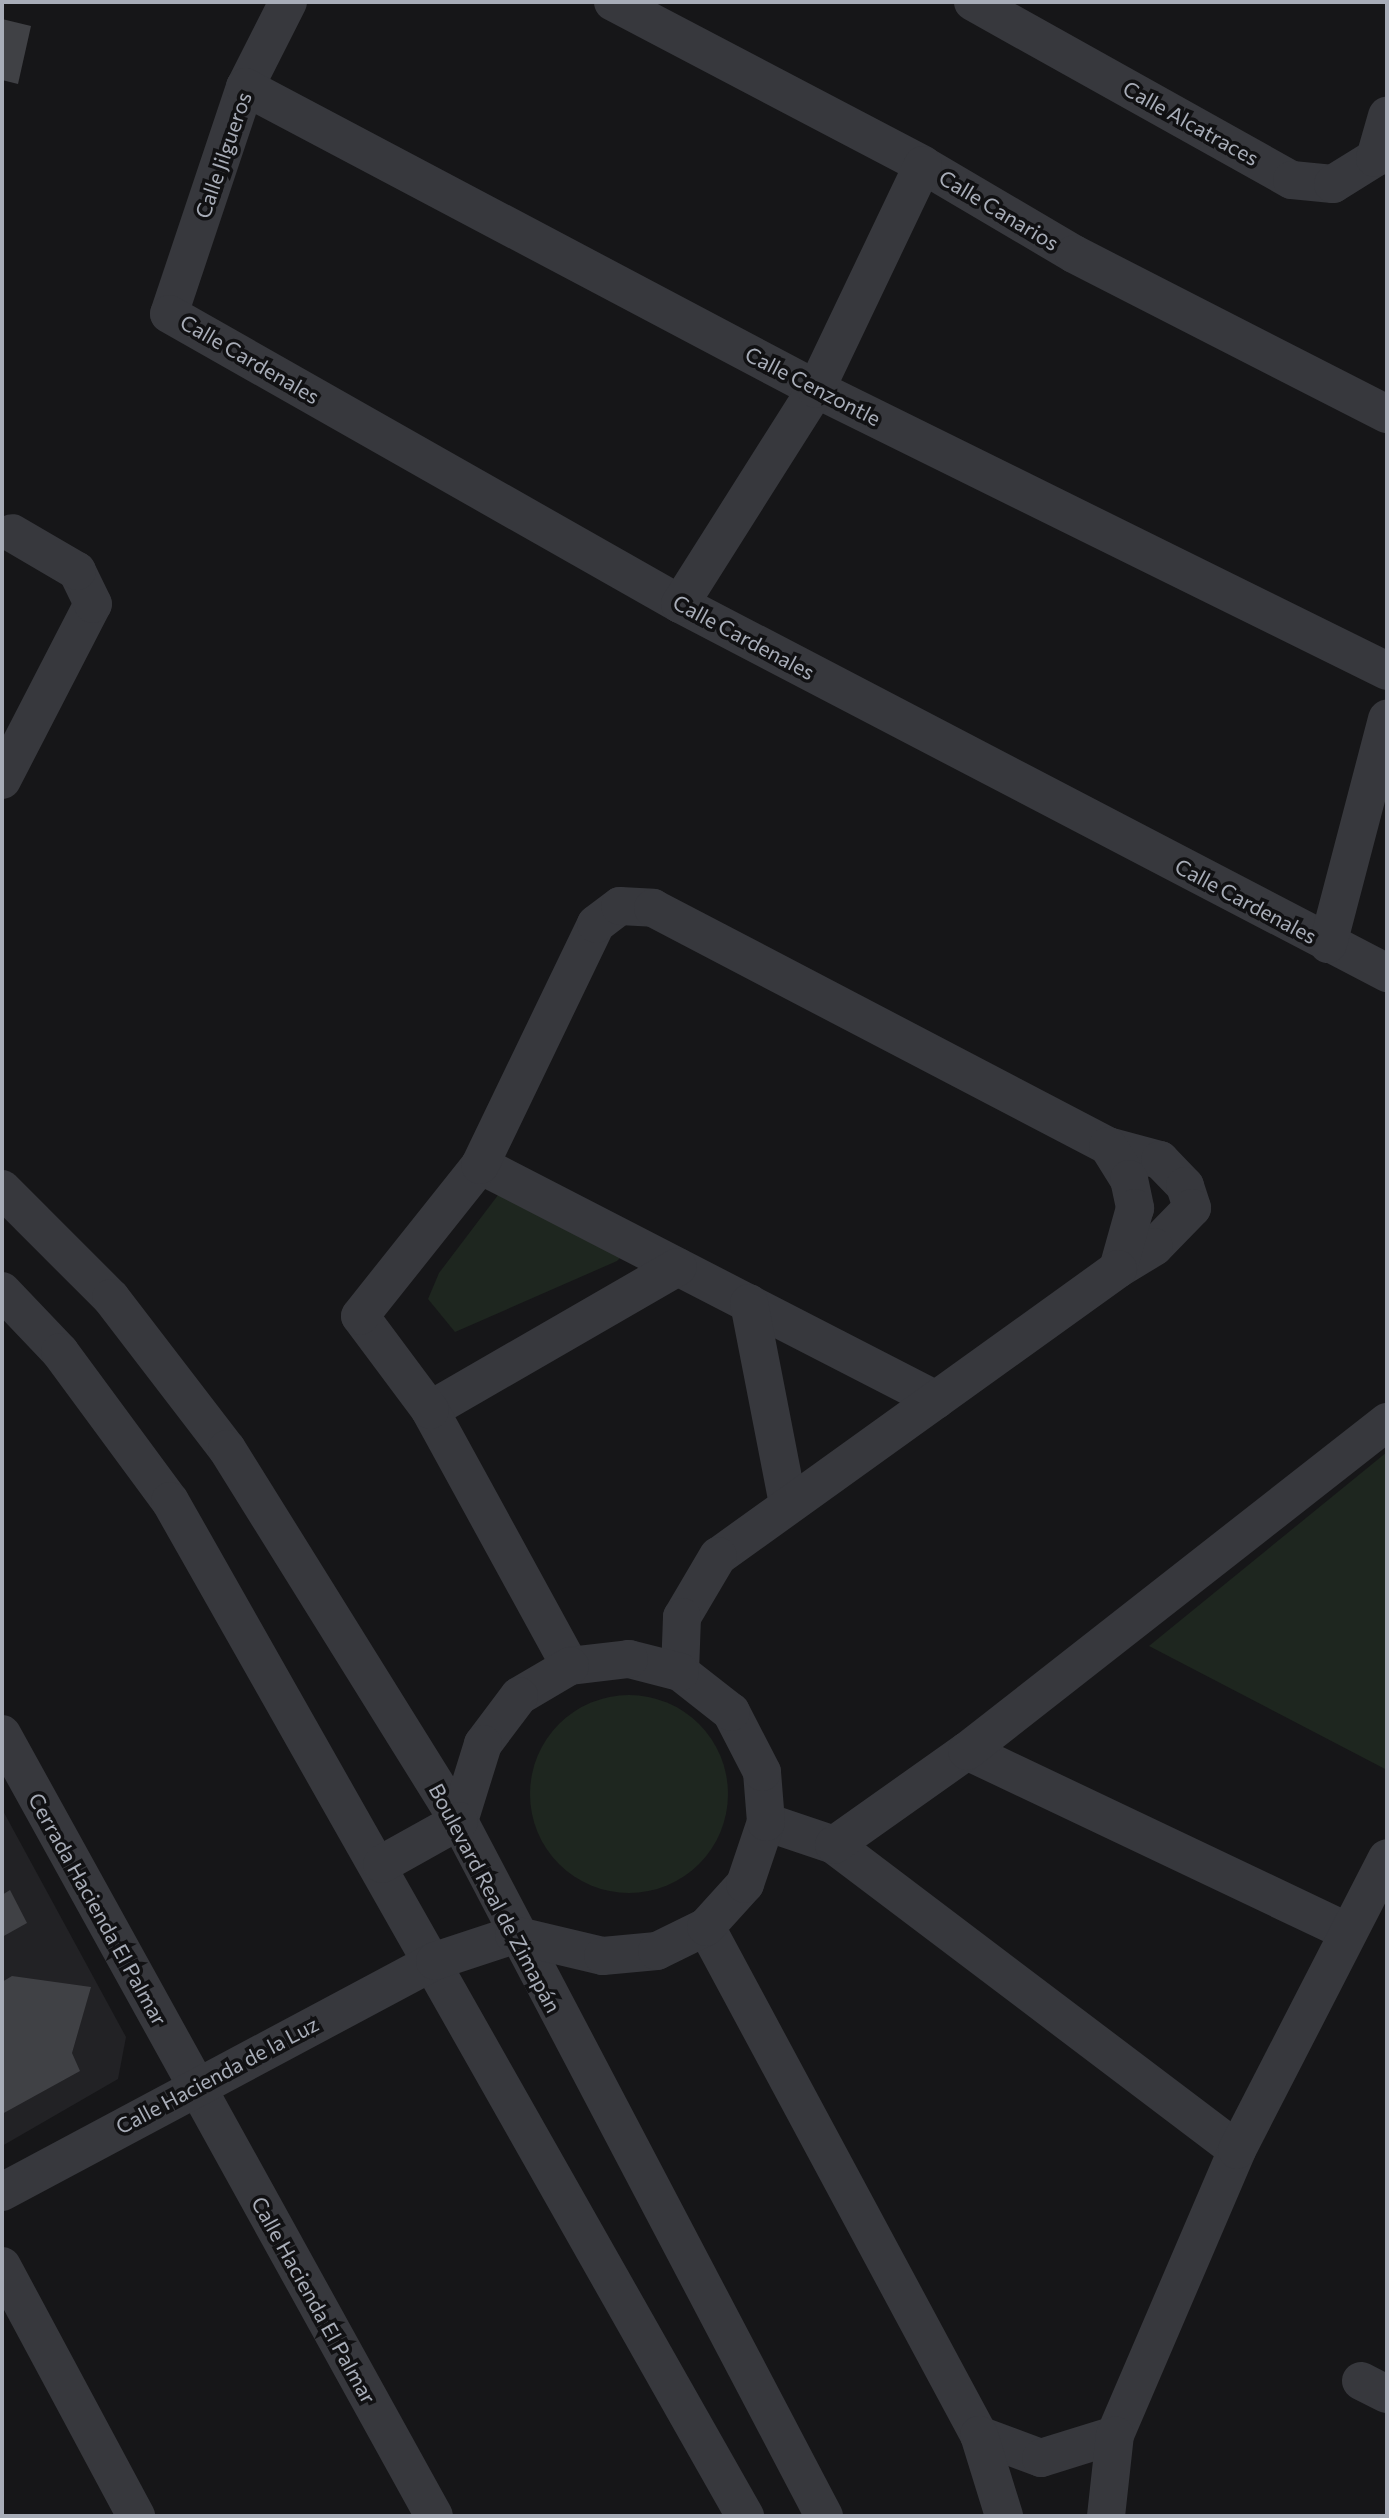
<!DOCTYPE html>
<meta charset="utf-8">
<style>
body{margin:0}
#map{position:relative;width:1389px;height:2518px;overflow:hidden;background:#161618;font-family:Commissioner,sans-serif}
div>[style]{position:absolute}
[style*='--x']{left:calc(var(--x)*1px);top:calc(var(--y)*1px);width:calc(var(--w)*1px);rotate:calc(var(--a)*1deg)}
.built>*{inset:0;background:#222225}
.green>*{inset:0;background:#1e261f}
.round{border-radius:50%}
.building>*{inset:0;background:#404145}
.minor>*{height:38px;margin:-19px;padding:0 19px;transform-origin:19px;border-radius:19px;background:#37383d}
span{translate:-50% -50%;white-space:nowrap;text-align:center;line-height:1.15;-webkit-text-stroke:7px #111113;paint-order:stroke}
.street-label{font-size:21px;color:#a8adb8}
.frame{position:absolute;inset:0;border:4px solid #a8adb8;pointer-events:none}
</style>
<div id="map">
<div class="built">
<i style="clip-path:polygon(2px 1809px,126px 2037px,118px 2079px,2px 2146px)"></i>
</div>
<div class="green">
<i style="clip-path:polygon(517px 1170px,639px 1238px,617px 1261px,455px 1332px,428px 1299px,439px 1273px)"></i>
<i style="clip-path:polygon(1387px 1452px,1387px 1770px,1149px 1646px)"></i>
<i class="round" style="left:530px;top:1695px;width:198px;height:198px"></i>
</div>
<div class="building">
<i style="clip-path:polygon(2px 19px,31px 26px,18px 84px,2px 80px)"></i>
<i style="clip-path:polygon(10px 1890px,27px 1923px,2px 1937px,2px 1895px)"></i>
<i style="clip-path:polygon(12px 1976px,91px 1987px,72px 2053px,80px 2071px,2px 2114px,2px 1982px)"></i>
</div>
<div class="minor">
<i style="--x:288;--y:2;--w:95;--a:116.8"></i>
<i style="--x:245;--y:87;--w:239;--a:108.5"></i>
<i style="--x:169;--y:314;--w:588;--a:29.58"></i>
<i style="--x:680;--y:604;--w:798;--a:27.56"></i>
<i style="--x:613;--y:2;--w:350;--a:27.7"></i>
<i style="--x:923;--y:165;--w:175;--a:30.5"></i>
<i style="--x:1074;--y:254;--w:352;--a:27.1"></i>
<i style="--x:973;--y:2;--w:365;--a:29.2"></i>
<i style="--x:1292;--y:180;--w:41;--a:5.6"></i>
<i style="--x:1333;--y:184;--w:49;--a:-31.8"></i>
<i style="--x:1375;--y:158;--w:44;--a:-74.1"></i>
<i style="--x:245;--y:87;--w:646;--a:27.87"></i>
<i style="--x:816;--y:389;--w:637;--a:26.28"></i>
<i style="--x:680;--y:604;--w:254;--a:-57.7"></i>
<i style="--x:816;--y:389;--w:248;--a:-64.5"></i>
<i style="--x:2;--y:780;--w:198;--a:-62.7"></i>
<i style="--x:93;--y:604;--w:37;--a:-116"></i>
<i style="--x:77;--y:571;--w:75;--a:-149.7"></i>
<i style="--x:1328;--y:944;--w:233;--a:-75.3"></i>
<i style="--x:1108;--y:1146;--w:54;--a:15.1"></i>
<i style="--x:1160;--y:1160;--w:36;--a:46"></i>
<i style="--x:1185;--y:1186;--w:23;--a:72"></i>
<i style="--x:1192;--y:1208;--w:54;--a:134.3"></i>
<i style="--x:1154;--y:1247;--w:42;--a:148.6"></i>
<i style="--x:480;--y:1165;--w:513;--a:27.26"></i>
<i style="--x:2;--y:1189;--w:154;--a:45"></i>
<i style="--x:111;--y:1298;--w:190;--a:52.5"></i>
<i style="--x:227;--y:1449;--w:438;--a:58.1"></i>
<i style="--x:459;--y:1821;--w:785;--a:62.29"></i>
<i style="--x:2;--y:1291;--w:84;--a:46.4"></i>
<i style="--x:60;--y:1352;--w:185;--a:53.6"></i>
<i style="--x:170;--y:1501;--w:1167;--a:60.47"></i>
<i style="--x:749;--y:1303;--w:204;--a:79"></i>
<i style="--x:430;--y:1410;--w:286;--a:-30"></i>
<i style="--x:570;--y:1666;--w:292;--a:-118.7"></i>
<i style="--x:430;--y:1410;--w:117;--a:-126.7"></i>
<i style="--x:360;--y:1316;--w:193;--a:-51.5"></i>
<i style="--x:480;--y:1165;--w:267;--a:-64.3"></i>
<i style="--x:596;--y:924;--w:30;--a:-37"></i>
<i style="--x:620;--y:906;--w:33;--a:3"></i>
<i style="--x:653;--y:908;--w:513;--a:27.61"></i>
<i style="--x:1108;--y:1146;--w:39;--a:58"></i>
<i style="--x:1129;--y:1179;--w:30;--a:78"></i>
<i style="--x:1135;--y:1208;--w:63;--a:105.6"></i>
<i style="--x:1118;--y:1269;--w:492;--a:144.3"></i>
<i style="--x:718;--y:1556;--w:71;--a:120.5"></i>
<i style="--x:682;--y:1617;--w:55;--a:92.1"></i>
<i style="--x:2;--y:1734;--w:893;--a:61.08"></i>
<i style="--x:967;--y:1751;--w:420;--a:25.4"></i>
<i style="--x:766;--y:1822;--w:72;--a:18.7"></i>
<i style="--x:834;--y:1845;--w:505;--a:37.12"></i>
<i style="--x:834;--y:1845;--w:163;--a:-35.3"></i>
<i style="--x:967;--y:1751;--w:534;--a:-38.07"></i>
<i style="--x:706;--y:1927;--w:577;--a:61.75"></i>
<i style="--x:979;--y:2435;--w:66;--a:20.4"></i>
<i style="--x:1041;--y:2458;--w:77;--a:-17.3"></i>
<i style="--x:1115;--y:2435;--w:310;--a:-66.8"></i>
<i style="--x:1237;--y:2150;--w:328;--a:-62.8"></i>
<i style="--x:2;--y:2192;--w:491;--a:-28.1"></i>
<i style="--x:435;--y:1961;--w:83;--a:-18.2"></i>
<i style="--x:514;--y:1935;--w:91;--a:13.3"></i>
<i style="--x:603;--y:1956;--w:54;--a:-5.3"></i>
<i style="--x:657;--y:1951;--w:55;--a:-26.1"></i>
<i style="--x:706;--y:1927;--w:58;--a:-47.8"></i>
<i style="--x:745;--y:1884;--w:65;--a:-71.3"></i>
<i style="--x:766;--y:1822;--w:50;--a:-94.6"></i>
<i style="--x:762;--y:1772;--w:68;--a:-117.3"></i>
<i style="--x:731;--y:1712;--w:65;--a:-141.9"></i>
<i style="--x:680;--y:1672;--w:53;--a:-165.7"></i>
<i style="--x:629;--y:1659;--w:59;--a:173.2"></i>
<i style="--x:570;--y:1666;--w:59;--a:149.5"></i>
<i style="--x:519;--y:1696;--w:60;--a:126.9"></i>
<i style="--x:483;--y:1744;--w:81;--a:107.3"></i>
<i style="--x:459;--y:1821;--w:88;--a:150.8"></i>
<i style="--x:2;--y:2266;--w:284;--a:61.8"></i>
<i style="--x:1361;--y:2381;--w:29;--a:27"></i>
<i style="--x:979;--y:2435;--w:85;--a:72.8"></i>
<i style="--x:1106;--y:2516;--w:81;--a:-83.7"></i>
</div>
<div class="street-label">
<span style="left:1191px;top:123px;rotate:29deg">Calle Alcatraces</span>
<span style="left:223px;top:155px;rotate:-71deg">Calle Jilgueros</span>
<span style="left:999px;top:210px;rotate:31deg">Calle Canarios</span>
<span style="left:250px;top:359px;rotate:30deg">Calle Cardenales</span>
<span style="left:813px;top:386px;rotate:27deg">Calle Cenzontle</span>
<span style="left:744px;top:637px;rotate:28deg">Calle Cardenales</span>
<span style="left:1246px;top:901px;rotate:28deg">Calle Cardenales</span>
<span style="left:495px;top:1898px;rotate:62deg">Boulevard Real de Zimapán</span>
<span style="left:98px;top:1909px;rotate:61deg">Cerrada Hacienda El Palmar</span>
<span style="left:217px;top:2075px;rotate:-28deg">Calle Hacienda de la Luz</span>
<span style="left:314px;top:2300px;rotate:61deg">Calle Hacienda El Palmar</span>
</div>
<div class="frame"></div>
</div>
